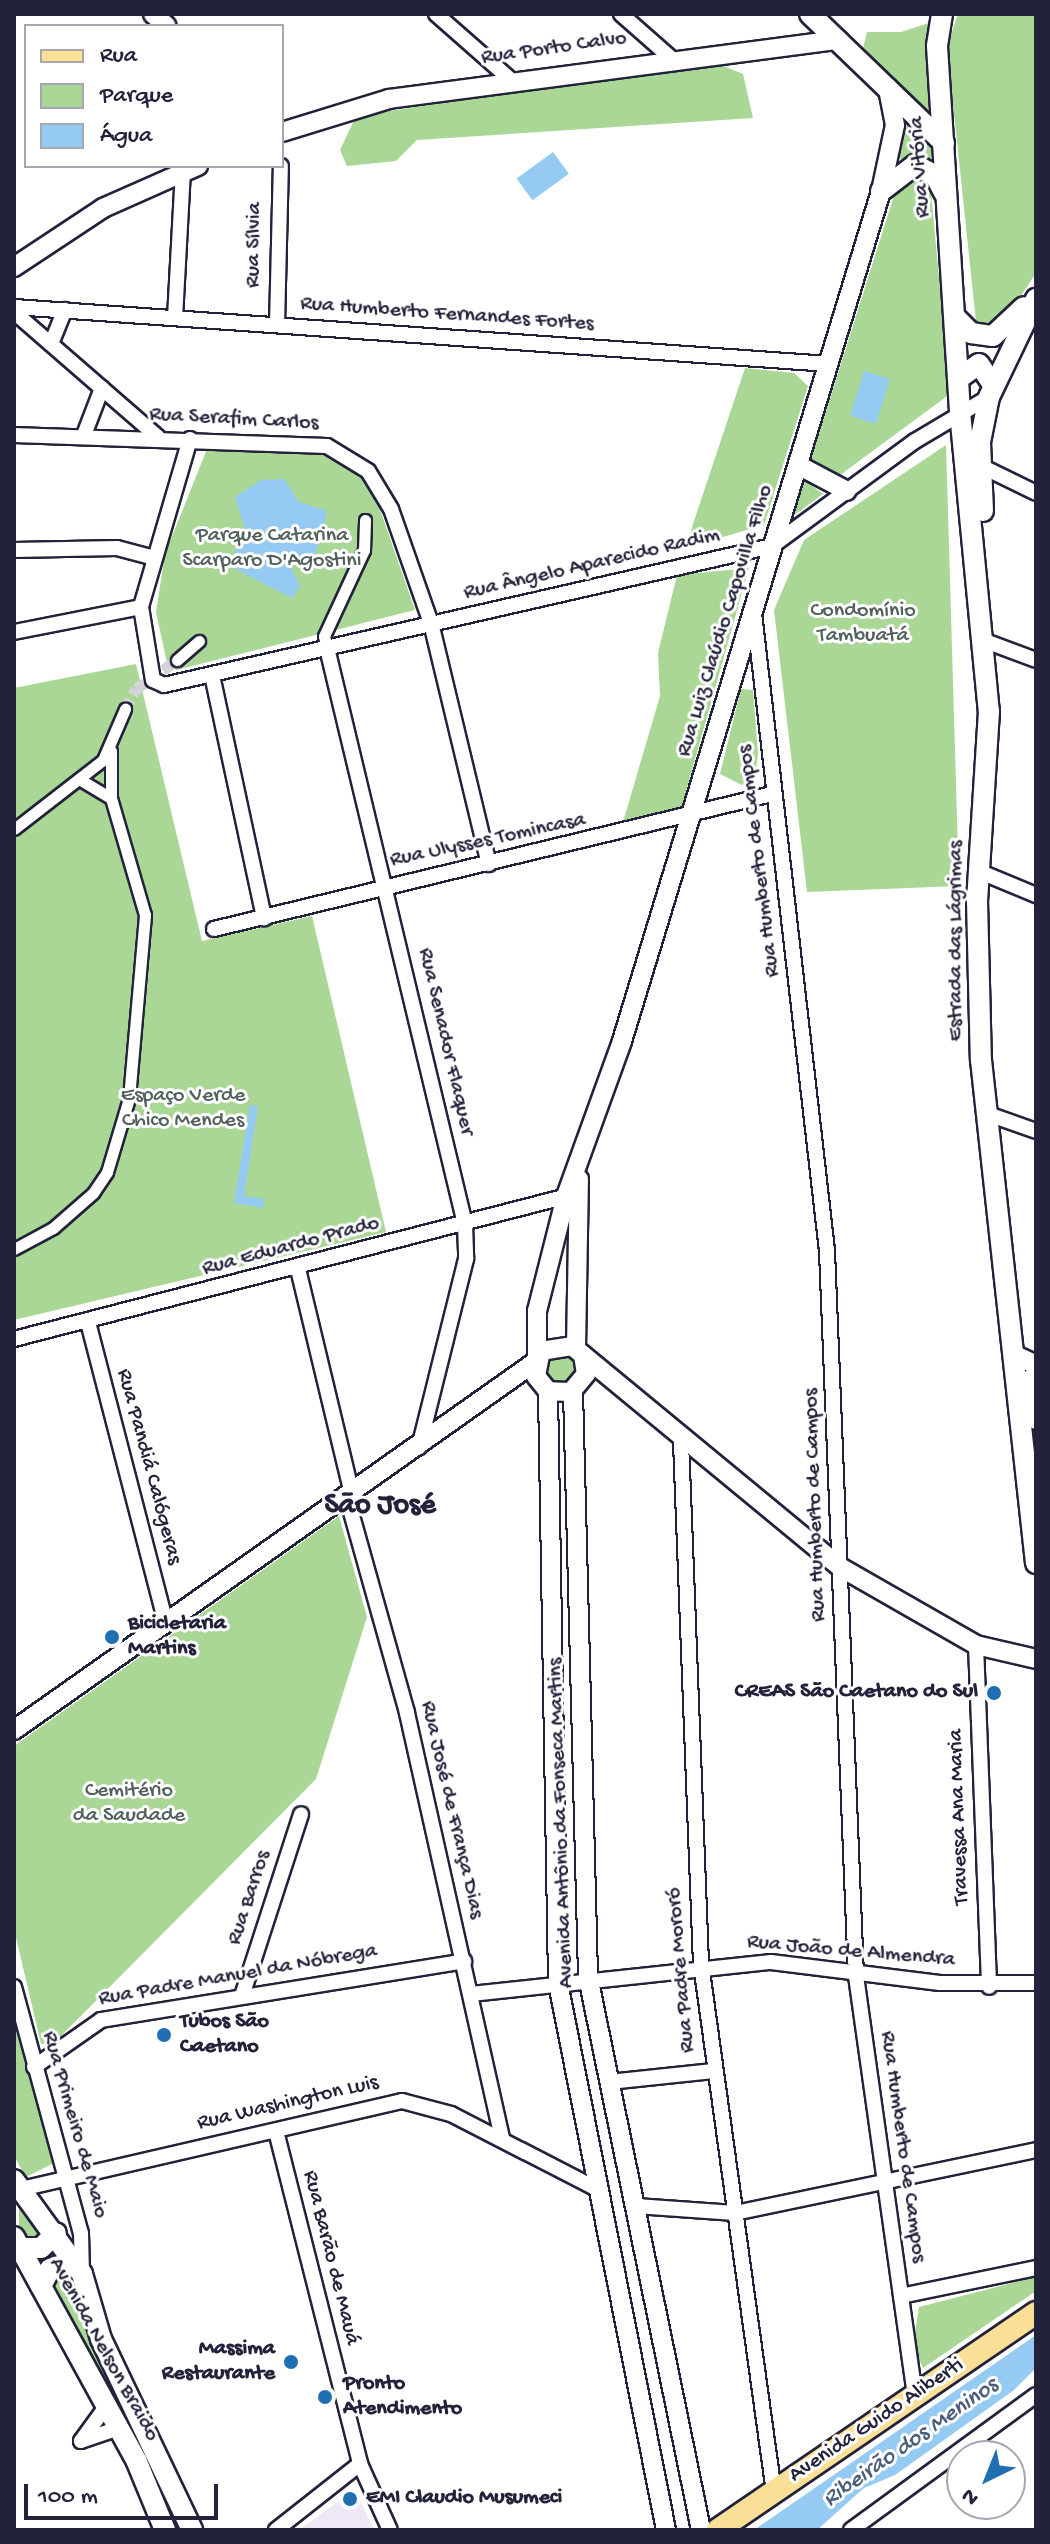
<!DOCTYPE html>
<meta charset="utf-8">
<style>
body{margin:0}
#map{position:relative;width:1050px;height:2544px;overflow:hidden;background:#fff;font-family:"Gochi Hand",sans-serif}
div>[style]{position:absolute}
[style*='--x']{left:calc(var(--x)*1px);top:calc(var(--y)*1px);width:calc(var(--w)*1px);rotate:calc(var(--a)*1deg)}
.built>*{inset:0;background:#eee7f5}
.green>*{inset:0;background:#aad796}
.water>*{inset:0;background:#95cbf3;transform-origin:0 0}
.pedestrian-tunnel>*{height:11px;margin-top:-5.5px;transform-origin:0;background:repeating-linear-gradient(90deg,#d3d3d8 0 11px,transparent 0 16.5px)}
.roads{filter:drop-shadow(2px 0 #22223b) drop-shadow(-2px 0 #22223b) drop-shadow(0 2px #22223b) drop-shadow(0 -2px #22223b)}
.pedestrian>*{height:11px;margin:-5.5px;padding:0 5.5px;transform-origin:5.5px;border-radius:5.5px;background:#fff}
.minor>*{height:14px;margin:-7px;padding:0 7px;transform-origin:7px;border-radius:7px;background:#fff}
.tertiary>*{height:18px;margin:-9px;padding:0 9px;transform-origin:9px;border-radius:9px;background:#fff}
.secondary>*{height:20px;margin:-10px;padding:0 10px;transform-origin:10px;border-radius:10px;background:#fff}
.primary>*{height:22px;margin:-11px;padding:0 11px;transform-origin:11px;border-radius:11px;background:#fadf96}
.dots>*{width:22px;height:22px;translate:-50% -50%;box-sizing:border-box;border:4px solid #fff;border-radius:50%}
span{translate:-50% -50%;white-space:nowrap;text-align:center;line-height:1.15;-webkit-text-stroke:6px #fff;paint-order:stroke}
.street-label{font-size:22px;color:#22223b}
.park-label{font-size:22px;color:#52615b}
.poi-label{font-size:22px;color:#22223b;font-weight:700}
.left{translate:0 -50%;text-align:left}
.right{translate:-100% -50%;text-align:right}
.water-label{font-size:24px;color:#4a5d7b;font-style:italic}
.district-label{font-size:30px;color:#22223b;font-weight:700}
.frame{position:absolute;inset:0;border:16px solid #22223b;pointer-events:none}
.legend{position:absolute;left:24px;top:24px;width:260px;height:144px;box-sizing:border-box;background:#fff;border:2px solid #a7a7b1;margin:0;padding:10px 14px;list-style:none;font-size:24px;color:#22223b}
.legend li{display:flex;align-items:center;gap:16px;height:40px}
.legend b{width:40px;border:2px solid #a7a7b1}
.north{position:absolute;left:946px;top:2440px;width:80px;height:80px;box-sizing:border-box;background:#fff;border:2px solid #a7a7b1;border-radius:50%;rotate:223deg;font-size:22px;font-weight:700;line-height:32px;text-align:center;color:#22223b}
.north::after{content:'';display:block;margin:auto;width:28px;height:36px;background:#1f6fb2;clip-path:polygon(50% 0,100% 100%,50% 72%,0 100%)}
.scale{position:absolute;left:24px;top:2484px;width:194px;height:36px;box-sizing:border-box;border:4px solid #22223b;border-top:0;padding-left:10px;font-size:24px;line-height:28px;white-space:nowrap;color:#22223b;-webkit-text-stroke:6px #fff;paint-order:stroke}
</style>
<div id="map">
<div class="built">
<i style="clip-path:polygon(355px 2489px,374px 2530px,299px 2530px)"></i>
</div>
<div class="green">
<i style="clip-path:polygon(958px 14px,1036px 14px,1036px 273px,998px 331px,977px 331px,947px 47px)"></i>
<i style="clip-path:polygon(935px 21px,935px 124px,862px 53px,867px 32px,901px 32px)"></i>
<i style="clip-path:polygon(714px 62px,743px 74px,753px 118px,417px 140px,396px 161px,347px 166px,340px 150px,356px 116px)"></i>
<i style="clip-path:polygon(908px 120px,930px 141px,937px 164px,897px 158px)"></i>
<i style="clip-path:polygon(911px 177px,931px 192px,950px 394px,836px 478px,811px 459px,897px 186px)"></i>
<i style="clip-path:polygon(745px 368px,794px 373px,808px 386px,764px 525px,685px 548px)"></i>
<i style="clip-path:polygon(946px 445px,959px 886px,807px 892px,774px 610px,804px 540px)"></i>
<i style="clip-path:polygon(207px 449px,324px 454px,359px 474px,375px 495px,415px 610px,176px 670px,167px 663px,156px 612px,165px 554px)"></i>
<i style="clip-path:polygon(804px 480px,823px 494px,792px 517px)"></i>
<i style="clip-path:polygon(749px 568px,681px 809px,621px 829px,660px 696px,658px 653px,677px 575px)"></i>
<i style="clip-path:polygon(136px 664px,202px 941px,312px 916px,386px 1232px,14px 1320px,14px 688px)"></i>
<i style="clip-path:polygon(741px 689px,753px 690px,758px 754px,755px 777px,742px 785px,720px 774px)"></i>
<i style="clip-path:polygon(572px 1352px,581px 1368px,568px 1387px,545px 1380px,543px 1360px)"></i>
<i style="clip-path:polygon(339px 1516px,367px 1617px,316px 1779px,54px 2043px,41px 2044px,14px 1929px,14px 1746px)"></i>
<i style="clip-path:polygon(14px 2002px,56px 2162px,26px 2177px,14px 2156px)"></i>
<i style="clip-path:polygon(19px 2203px,43px 2234px,37px 2241px,19px 2236px)"></i>
<i style="clip-path:polygon(67px 2268px,90px 2342px,117px 2394px,118px 2409px,48px 2280px)"></i>
<i style="clip-path:polygon(1036px 2277px,1036px 2291px,923px 2368px,913px 2345px,919px 2307px)"></i>
</div>
<div class="water">
<i style="left:553px;top:152px;width:27px;height:45px;rotate:54deg"></i>
<i style="left:864px;top:371px;width:27px;height:47px;rotate:17deg"></i>
<i style="clip-path:polygon(284px 479px,299px 502px,327px 511px,316px 553px,289px 563px,300px 586px,292px 598px,222px 562px,230px 561px,246px 531px,235px 497px,261px 480px)"></i>
<i style="clip-path:polygon(250px 1105px,258px 1106px,244px 1196px,264px 1199px,263px 1208px,234px 1203px)"></i>
<i style="clip-path:polygon(1036px 2335px,1036px 2368px,1014px 2390px,895px 2475px,864px 2488px,817px 2530px,754px 2530px)"></i>
</div>
<div class="pedestrian-tunnel">
<i style="--x:125;--y:709;--w:23;--a:-61"></i>
<i style="--x:136;--y:689;--w:50;--a:-35.3"></i>
</div>
<div class="roads">
<div class="pedestrian">
<i style="--x:327;--y:648;--w:12;--a:-104"></i>
<i style="--x:324;--y:636;--w:95;--a:-65.1"></i>
<i style="--x:364;--y:550;--w:30;--a:-88"></i>
<i style="--x:177;--y:660;--w:29;--a:-41"></i>
<i style="--x:79;--y:779;--w:37;--a:31"></i>
<i style="--x:14;--y:829;--w:113;--a:-37.8"></i>
<i style="--x:103;--y:760;--w:56;--a:-66.7"></i>
<i style="--x:14;--y:1249;--w:44;--a:-28.3"></i>
<i style="--x:53;--y:1228;--w:53;--a:-41.2"></i>
<i style="--x:93;--y:1193;--w:25;--a:-56"></i>
<i style="--x:107;--y:1172;--w:77;--a:-73.4"></i>
<i style="--x:129;--y:1098;--w:184;--a:-85"></i>
<i style="--x:145;--y:915;--w:122;--a:-106.2"></i>
<i style="--x:111;--y:798;--w:47;--a:-90"></i>
</div>
<div class="minor">
<i style="--x:436;--y:14;--w:98;--a:41.3"></i>
<i style="--x:621;--y:14;--w:65;--a:41.3"></i>
<i style="--x:14;--y:307;--w:817;--a:4"></i>
<i style="--x:14;--y:312;--w:191;--a:41"></i>
<i style="--x:175;--y:318;--w:146;--a:-86.9"></i>
<i style="--x:277;--y:325;--w:159;--a:-88.6"></i>
<i style="--x:51;--y:344;--w:37;--a:-68"></i>
<i style="--x:14;--y:435;--w:313;--a:2"></i>
<i style="--x:327;--y:446;--w:48;--a:31.4"></i>
<i style="--x:368;--y:471;--w:44;--a:58.8"></i>
<i style="--x:391;--y:509;--w:121;--a:70.7"></i>
<i style="--x:431;--y:623;--w:248;--a:76.5"></i>
<i style="--x:84;--y:435;--w:50;--a:-69"></i>
<i style="--x:190;--y:439;--w:175;--a:106.3"></i>
<i style="--x:141;--y:607;--w:74;--a:80.7"></i>
<i style="--x:153;--y:680;--w:12;--a:24"></i>
<i style="--x:164;--y:685;--w:624;--a:-12.88"></i>
<i style="--x:772;--y:546;--w:177;--a:-36.3"></i>
<i style="--x:915;--y:441;--w:86;--a:-30.7"></i>
<i style="--x:981;--y:466;--w:61;--a:26.1"></i>
<i style="--x:14;--y:550;--w:103;--a:-1.1"></i>
<i style="--x:117;--y:548;--w:38;--a:15"></i>
<i style="--x:754;--y:613;--w:642;--a:83.47"></i>
<i style="--x:827;--y:1251;--w:726;--a:87.71"></i>
<i style="--x:856;--y:1976;--w:423;--a:82"></i>
<i style="--x:14;--y:632;--w:129;--a:-11.1"></i>
<i style="--x:985;--y:641;--w:54;--a:20.4"></i>
<i style="--x:327;--y:648;--w:592;--a:76.53"></i>
<i style="--x:465;--y:1224;--w:35;--a:88"></i>
<i style="--x:466;--y:1259;--w:194;--a:104"></i>
<i style="--x:212;--y:675;--w:249;--a:77.9"></i>
<i style="--x:978;--y:871;--w:63;--a:22.5"></i>
<i style="--x:214;--y:929;--w:574;--a:-13.6"></i>
<i style="--x:985;--y:1113;--w:54;--a:19.4"></i>
<i style="--x:298;--y:1269;--w:227;--a:76.5"></i>
<i style="--x:88;--y:1322;--w:311;--a:75.5"></i>
<i style="--x:14;--y:1339;--w:579;--a:-14.49"></i>
<i style="--x:681;--y:1441;--w:523;--a:87.81"></i>
<i style="--x:701;--y:1964;--w:533;--a:82.13"></i>
<i style="--x:346;--y:1494;--w:227;--a:74.4"></i>
<i style="--x:407;--y:1713;--w:436;--a:77.4"></i>
<i style="--x:976;--y:1645;--w:342;--a:87.8"></i>
<i style="--x:14;--y:1987;--w:255;--a:74.8"></i>
<i style="--x:81;--y:2233;--w:41;--a:88.6"></i>
<i style="--x:471;--y:1994;--w:302;--a:-6.1"></i>
<i style="--x:771;--y:1962;--w:170;--a:7.1"></i>
<i style="--x:940;--y:1983;--w:96;--a:0"></i>
<i style="--x:242;--y:1996;--w:191;--a:-72"></i>
<i style="--x:34;--y:2067;--w:82;--a:-35"></i>
<i style="--x:101;--y:2020;--w:368;--a:-9.2"></i>
<i style="--x:609;--y:2082;--w:105;--a:-6"></i>
<i style="--x:276;--y:2131;--w:343;--a:75.8"></i>
<i style="--x:360;--y:2464;--w:72;--a:65.6"></i>
<i style="--x:21;--y:2189;--w:391;--a:-13"></i>
<i style="--x:402;--y:2101;--w:51;--a:14.9"></i>
<i style="--x:451;--y:2114;--w:166;--a:27.2"></i>
<i style="--x:636;--y:2206;--w:99;--a:4"></i>
<i style="--x:735;--y:2213;--w:308;--a:-11.8"></i>
<i style="--x:901;--y:2296;--w:138;--a:-11.7"></i>
<i style="--x:81;--y:2441;--w:41;--a:-54"></i>
<i style="--x:81;--y:2441;--w:39;--a:-19"></i>
<i style="--x:276;--y:2530;--w:107;--a:-38.2"></i>
<i style="--x:851;--y:2530;--w:229;--a:-36.1"></i>
</div>
<div class="tertiary">
<i style="--x:153;--y:14;--w:18;--a:41"></i>
<i style="--x:282;--y:132;--w:112;--a:-17.1"></i>
<i style="--x:389;--y:99;--w:453;--a:-7.5"></i>
<i style="--x:14;--y:267;--w:107;--a:-33.5"></i>
<i style="--x:103;--y:208;--w:104;--a:-23.9"></i>
<i style="--x:798;--y:465;--w:55;--a:28"></i>
<i style="--x:576;--y:1348;--w:169;--a:-89"></i>
<i style="--x:583;--y:1355;--w:19;--a:81"></i>
<i style="--x:586;--y:1374;--w:23;--a:130"></i>
<i style="--x:571;--y:1392;--w:23;--a:-178"></i>
<i style="--x:548;--y:1391;--w:19;--a:-129"></i>
<i style="--x:536;--y:1376;--w:25;--a:-79"></i>
<i style="--x:541;--y:1351;--w:31;--a:-9"></i>
<i style="--x:572;--y:1346;--w:347;--a:39.5"></i>
<i style="--x:840;--y:1567;--w:157;--a:29.8"></i>
<i style="--x:976;--y:1645;--w:62;--a:13.1"></i>
<i style="--x:1015;--y:1355;--w:23;--a:25"></i>
<i style="--x:537;--y:1356;--w:45;--a:-90"></i>
<i style="--x:537;--y:1311;--w:119;--a:-75.8"></i>
<i style="--x:566;--y:1196;--w:165;--a:-70.1"></i>
<i style="--x:622;--y:1041;--w:889;--a:-73.05"></i>
<i style="--x:881;--y:191;--w:67;--a:-78"></i>
<i style="--x:895;--y:125;--w:38;--a:-101"></i>
<i style="--x:548;--y:1391;--w:592;--a:89.03"></i>
<i style="--x:558;--y:1983;--w:558;--a:78.83"></i>
<i style="--x:573;--y:1391;--w:586;--a:88.53"></i>
<i style="--x:588;--y:1977;--w:564;--a:78.45"></i>
<i style="--x:14;--y:1730;--w:638;--a:-35.23"></i>
</div>
<div class="secondary">
<i style="--x:810;--y:14;--w:186;--a:43.9"></i>
<i style="--x:942;--y:14;--w:32;--a:99"></i>
<i style="--x:937;--y:46;--w:367;--a:86.4"></i>
<i style="--x:960;--y:412;--w:300;--a:84.5"></i>
<i style="--x:989;--y:711;--w:190;--a:93.6"></i>
<i style="--x:977;--y:901;--w:159;--a:88.6"></i>
<i style="--x:981;--y:1060;--w:506;--a:83.76"></i>
<i style="--x:881;--y:191;--w:43;--a:-37.4"></i>
<i style="--x:915;--y:165;--w:22;--a:27"></i>
<i style="--x:935;--y:175;--w:20;--a:63"></i>
<i style="--x:955;--y:317;--w:23;--a:45"></i>
<i style="--x:971;--y:333;--w:22;--a:8"></i>
<i style="--x:993;--y:336;--w:42;--a:-43.1"></i>
<i style="--x:959;--y:378;--w:24;--a:-35"></i>
<i style="--x:979;--y:364;--w:25;--a:56"></i>
<i style="--x:983;--y:511;--w:69;--a:-92.5"></i>
<i style="--x:980;--y:442;--w:46;--a:-78.7"></i>
<i style="--x:989;--y:397;--w:109;--a:-64.4"></i>
<i style="--x:1032;--y:1379;--w:40;--a:84.3"></i>
<i style="--x:14;--y:2180;--w:116;--a:54.1"></i>
<i style="--x:82;--y:2274;--w:68;--a:73.7"></i>
<i style="--x:101;--y:2339;--w:212;--a:64.5"></i>
<i style="--x:14;--y:2237;--w:256;--a:61.3"></i>
<i style="--x:137;--y:2462;--w:74;--a:67.6"></i>
<i style="--x:20;--y:2248;--w:21;--a:0"></i>
<i style="--x:41;--y:2248;--w:21;--a:-45"></i>
<i style="--x:41;--y:2286;--w:19;--a:-62"></i>
<i style="--x:50;--y:2269;--w:25;--a:-18"></i>
</div>
<div class="primary">
<i style="--x:718;--y:2530;--w:385;--a:-34.3"></i>
</div>
</div>
<div class="dots">
<i style="left:112px;top:1637px;background:#1f6fb2"></i>
<i style="left:994px;top:1693px;background:#1f6fb2"></i>
<i style="left:164px;top:2035px;background:#1f6fb2"></i>
<i style="left:291px;top:2362px;background:#1f6fb2"></i>
<i style="left:325px;top:2397px;background:#1f6fb2"></i>
<i style="left:350px;top:2499px;background:#1f6fb2"></i>
</div>
<div class="street-label">
<span style="left:554px;top:49px;rotate:-8deg">Rua Porto Calvo</span>
<span style="left:921px;top:167px;rotate:-94deg">Rua Vitória</span>
<span style="left:255px;top:245px;rotate:-89deg">Rua Sílvia</span>
<span style="left:447px;top:315px;rotate:4deg">Rua Humberto Fernandes Fortes</span>
<span style="left:234px;top:420px;rotate:3deg">Rua Serafim Carlos</span>
<span style="left:592px;top:565px;rotate:-13deg">Rua Ângelo Aparecido Radim</span>
<span style="left:726px;top:621px;rotate:-73deg">Rua Luiz Claúdio Capovilla Filho</span>
<span style="left:488px;top:841px;rotate:-12deg">Rua Ulysses Tomincasa</span>
<span style="left:760px;top:861px;rotate:-97deg">Rua Humberto de Campos</span>
<span style="left:957px;top:941px;rotate:-90deg">Estrada das Lágrimas</span>
<span style="left:445px;top:1042px;rotate:77deg">Rua Senador Flaquer</span>
<span style="left:291px;top:1247px;rotate:-15deg">Rua Eduardo Prado</span>
<span style="left:148px;top:1467px;rotate:75deg">Rua Pandiá Calógeras</span>
<span style="left:816px;top:1505px;rotate:-92deg">Rua Humberto de Campos</span>
<span style="left:451px;top:1810px;rotate:77deg">Rua José de França Dias</span>
<span style="left:960px;top:1817px;rotate:-92deg">Travessa Ana Maria</span>
<span style="left:562px;top:1823px;rotate:-92deg">Avenida Antônio da Fonseca Martins</span>
<span style="left:250px;top:1898px;rotate:-72deg">Rua Barros</span>
<span style="left:851px;top:1952px;rotate:5deg">Rua João de Almendra</span>
<span style="left:682px;top:1970px;rotate:-95deg">Rua Padre Mororó</span>
<span style="left:238px;top:1976px;rotate:-10deg">Rua Padre Manuel da Nóbrega</span>
<span style="left:288px;top:2104px;rotate:-13deg">Rua Washington Luis</span>
<span style="left:74px;top:2125px;rotate:74deg">Rua Primeiro de Maio</span>
<span style="left:902px;top:2147px;rotate:82deg">Rua Humberto de Campos</span>
<span style="left:330px;top:2258px;rotate:76deg">Rua Barão de Mauá</span>
<span style="left:103px;top:2350px;rotate:61deg">Avenida Nelson Braido</span>
<span style="left:877px;top:2421px;rotate:-34deg">Avenida Guido Aliberti</span>
</div>
<div class="park-label">
<span style="left:272px;top:549px">Parque Catarina<br>Scarparo D'Agostini</span>
<span style="left:863px;top:624px">Condomínio<br>Tambuatá</span>
<span style="left:183px;top:1109px">Espaço Verde<br>Chico Mendes</span>
<span style="left:129px;top:1804px">Cemitério<br>da Saudade</span>
</div>
<div class="poi-label">
<span class="left" style="left:128px;top:1637px">Bicicletaria<br>Martins</span>
<span class="right" style="left:978px;top:1693px">CREAS São Caetano do Sul</span>
<span class="left" style="left:180px;top:2035px">Tubos São<br>Caetano</span>
<span class="right" style="left:275px;top:2362px">Massima<br>Restaurante</span>
<span class="left" style="left:343px;top:2397px">Pronto<br>Atendimento</span>
<span class="left" style="left:366px;top:2499px">EMI Claudio Musumeci</span>
</div>
<div class="water-label">
<span style="left:911px;top:2443px;rotate:-35deg">Ribeirão dos Meninos</span>
</div>
<div class="district-label">
<span style="left:380px;top:1507px">São José</span>
</div>
<div class="frame"></div>
<ul class="legend">
<li><b style="height:10px;background:#fadf96"></b>Rua</li>
<li><b style="height:22px;background:#aad796"></b>Parque</li>
<li><b style="height:22px;background:#95cbf3"></b>Água</li>
</ul>
<div class="north">N</div>
<div class="scale">100 m</div>
</div>
